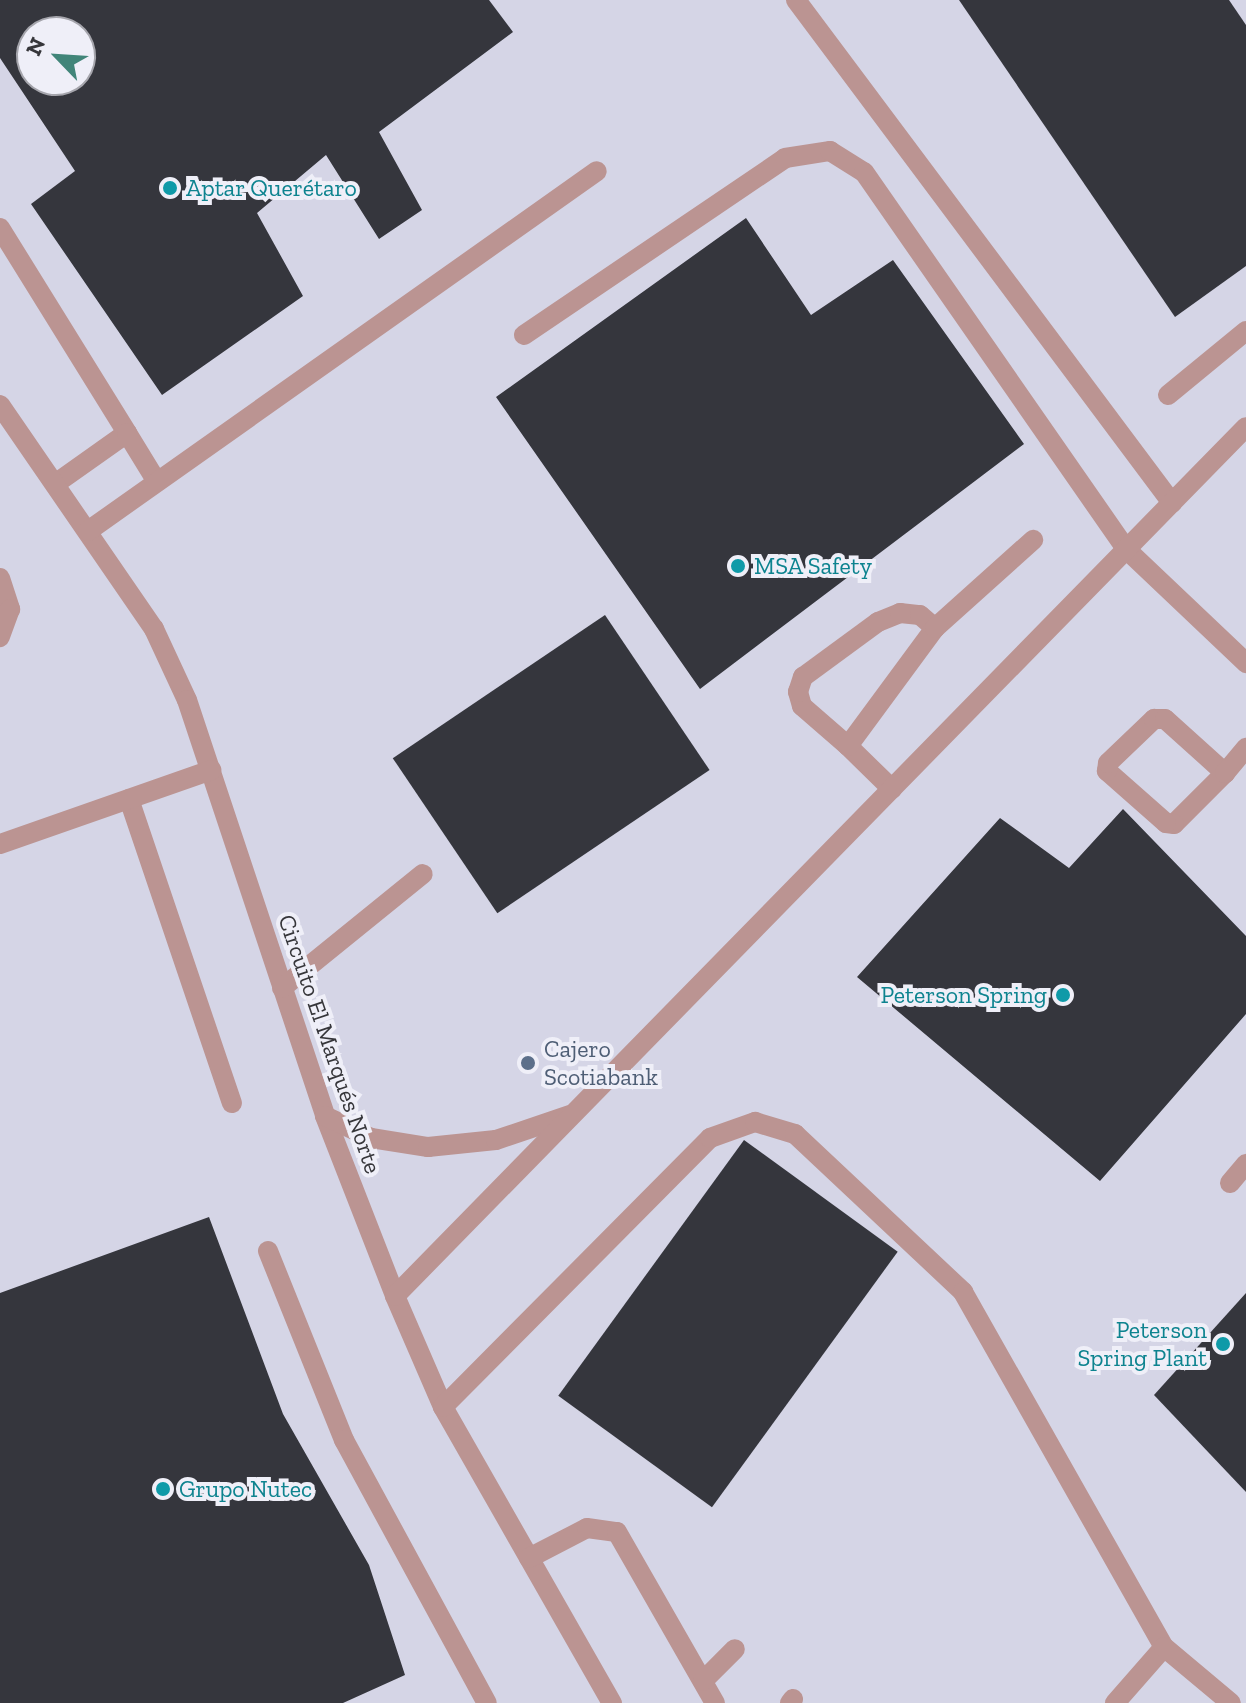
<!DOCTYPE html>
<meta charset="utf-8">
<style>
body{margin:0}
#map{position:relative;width:1246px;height:1703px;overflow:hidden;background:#e1e2eb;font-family:"Zilla Slab",serif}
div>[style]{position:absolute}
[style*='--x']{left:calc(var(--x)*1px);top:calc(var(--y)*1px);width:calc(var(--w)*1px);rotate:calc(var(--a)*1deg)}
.built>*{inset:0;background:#d5d5e6}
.building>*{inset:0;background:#35363d;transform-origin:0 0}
.minor>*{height:20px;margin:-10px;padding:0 10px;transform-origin:10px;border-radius:10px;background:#bb9492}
.dots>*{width:22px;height:22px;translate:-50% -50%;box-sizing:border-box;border:4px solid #efeff8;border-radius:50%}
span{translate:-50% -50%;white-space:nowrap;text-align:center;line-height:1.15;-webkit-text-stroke:8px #efeff8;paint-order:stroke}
.culture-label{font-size:24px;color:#0d838f}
.left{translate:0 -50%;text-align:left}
.right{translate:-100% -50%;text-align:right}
.street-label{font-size:24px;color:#36363a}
.service-label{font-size:24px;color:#4e5e75}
.north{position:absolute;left:16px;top:16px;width:80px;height:80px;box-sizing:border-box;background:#efeff8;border:2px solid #a5a5ac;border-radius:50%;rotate:295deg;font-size:22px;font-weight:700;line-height:32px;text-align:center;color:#36363a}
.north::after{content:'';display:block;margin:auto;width:28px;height:36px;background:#418579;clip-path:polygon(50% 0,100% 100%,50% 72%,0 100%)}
</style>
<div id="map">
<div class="built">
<i style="clip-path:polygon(evenodd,0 0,1246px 0,1246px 1703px,0 1703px,0 0,32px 32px,80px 32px,80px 80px,32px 80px,32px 32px)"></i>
</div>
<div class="building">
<i style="clip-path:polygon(evenodd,0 0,489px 0,513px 32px,379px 132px,422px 210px,379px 239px,326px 155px,257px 213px,303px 296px,162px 395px,31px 204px,75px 171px,0 58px,0 0,32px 32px,80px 32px,80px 80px,32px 80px,32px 32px)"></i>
<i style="clip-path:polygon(959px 0,1229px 0,1246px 25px,1246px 266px,1175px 317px)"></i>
<i style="clip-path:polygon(746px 218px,811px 315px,893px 260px,1024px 444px,700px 689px,496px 397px)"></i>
<i style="left:605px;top:615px;width:187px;height:256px;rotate:56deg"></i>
<i style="clip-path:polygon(1123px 809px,1246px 936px,1246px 1014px,1100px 1181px,857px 977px,1000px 818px,1069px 868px)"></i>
<i style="left:744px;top:1140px;width:190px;height:316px;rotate:36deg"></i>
<i style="clip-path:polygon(209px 1217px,283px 1414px,369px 1565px,405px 1675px,343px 1703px,0 1703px,0 1293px)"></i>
<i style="clip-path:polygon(1246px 1293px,1246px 1492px,1154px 1395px)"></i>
</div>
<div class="minor">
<i style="--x:796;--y:0;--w:628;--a:53.22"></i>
<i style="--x:0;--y:228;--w:241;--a:58.2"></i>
<i style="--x:127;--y:433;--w:88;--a:144.7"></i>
<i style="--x:524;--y:335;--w:315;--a:-34.1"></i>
<i style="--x:785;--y:158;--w:46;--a:-8.8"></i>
<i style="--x:830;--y:151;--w:40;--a:32"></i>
<i style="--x:864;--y:172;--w:459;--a:55.2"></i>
<i style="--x:1126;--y:549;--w:166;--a:43.5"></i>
<i style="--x:1168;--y:395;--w:101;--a:-39.4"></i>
<i style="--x:0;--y:405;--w:272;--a:55.5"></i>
<i style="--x:154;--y:629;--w:78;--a:65.1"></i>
<i style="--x:187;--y:700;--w:438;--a:71.6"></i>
<i style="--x:325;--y:1116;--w:193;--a:68.7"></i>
<i style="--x:395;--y:1296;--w:121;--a:66.6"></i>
<i style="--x:443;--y:1407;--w:341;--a:60.3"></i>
<i style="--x:127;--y:433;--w:57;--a:58.5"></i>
<i style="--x:88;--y:531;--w:623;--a:-35.27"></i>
<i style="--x:0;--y:578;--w:33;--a:72"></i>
<i style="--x:10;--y:609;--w:30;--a:110"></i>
<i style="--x:848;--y:746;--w:61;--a:-139"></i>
<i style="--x:802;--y:706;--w:15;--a:-106"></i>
<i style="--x:798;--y:692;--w:16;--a:-72"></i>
<i style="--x:803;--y:677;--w:93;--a:-36.3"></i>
<i style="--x:878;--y:622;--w:24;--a:-22"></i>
<i style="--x:900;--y:613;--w:20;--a:6"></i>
<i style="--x:920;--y:615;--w:20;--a:41"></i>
<i style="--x:1225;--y:773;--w:72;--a:135"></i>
<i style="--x:1174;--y:824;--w:8;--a:-173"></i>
<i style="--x:1166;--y:823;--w:79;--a:-138.6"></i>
<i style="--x:1107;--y:771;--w:8;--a:-83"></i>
<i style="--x:1108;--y:763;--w:64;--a:-43.7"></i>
<i style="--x:1154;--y:719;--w:11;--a:0"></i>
<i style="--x:1165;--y:719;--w:81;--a:42"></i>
<i style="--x:1225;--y:773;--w:33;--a:-50"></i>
<i style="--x:892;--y:789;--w:62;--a:-135.7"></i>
<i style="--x:848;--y:746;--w:147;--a:-53.6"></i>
<i style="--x:935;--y:628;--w:132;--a:-41.9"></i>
<i style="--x:129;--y:799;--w:321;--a:71.3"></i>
<i style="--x:0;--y:844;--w:224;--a:-19.3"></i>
<i style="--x:282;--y:988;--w:181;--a:-39"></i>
<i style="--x:325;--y:1116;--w:51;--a:25.6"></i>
<i style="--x:371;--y:1138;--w:58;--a:9"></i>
<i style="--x:428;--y:1147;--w:68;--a:-5.9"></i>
<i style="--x:496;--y:1140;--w:78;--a:-18.7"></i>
<i style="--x:1230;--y:1183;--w:25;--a:-50"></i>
<i style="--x:268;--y:1251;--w:204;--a:68.1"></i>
<i style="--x:344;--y:1440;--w:299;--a:61.5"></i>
<i style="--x:395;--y:1296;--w:1216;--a:-45.6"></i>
<i style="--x:443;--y:1407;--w:379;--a:-45.2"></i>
<i style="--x:710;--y:1138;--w:48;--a:-19.6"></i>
<i style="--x:755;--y:1122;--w:42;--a:16.7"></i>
<i style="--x:795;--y:1134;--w:231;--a:43.2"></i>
<i style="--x:963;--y:1292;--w:408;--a:60.5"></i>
<i style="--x:529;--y:1558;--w:65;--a:-27.3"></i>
<i style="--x:587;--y:1528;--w:30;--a:8"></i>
<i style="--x:617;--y:1532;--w:197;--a:60.2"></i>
<i style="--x:703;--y:1681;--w:45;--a:-45"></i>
<i style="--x:790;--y:1703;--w:5;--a:-53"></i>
<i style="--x:1115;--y:1703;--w:74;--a:-48.8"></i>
<i style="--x:1164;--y:1647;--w:87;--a:39.9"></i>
</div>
<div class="dots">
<i style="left:170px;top:188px;background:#0f9aa8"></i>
<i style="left:738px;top:566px;background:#0f9aa8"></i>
<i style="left:1063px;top:995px;background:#0f9aa8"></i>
<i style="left:528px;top:1063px;background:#5c6f8a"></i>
<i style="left:1223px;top:1344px;background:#0f9aa8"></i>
<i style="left:163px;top:1489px;background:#0f9aa8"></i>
</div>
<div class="culture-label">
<span class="left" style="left:186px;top:188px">Aptar Querétaro</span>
<span class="left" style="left:754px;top:566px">MSA Safety</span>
<span class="right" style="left:1047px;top:995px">Peterson Spring</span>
<span class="right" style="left:1207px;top:1344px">Peterson<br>Spring Plant</span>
<span class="left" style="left:179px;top:1489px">Grupo Nutec</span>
</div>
<div class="street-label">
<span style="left:330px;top:1044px;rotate:71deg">Circuito El Marqués Norte</span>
</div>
<div class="service-label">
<span class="left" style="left:544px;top:1063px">Cajero<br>Scotiabank</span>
</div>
<div class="north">N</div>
</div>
